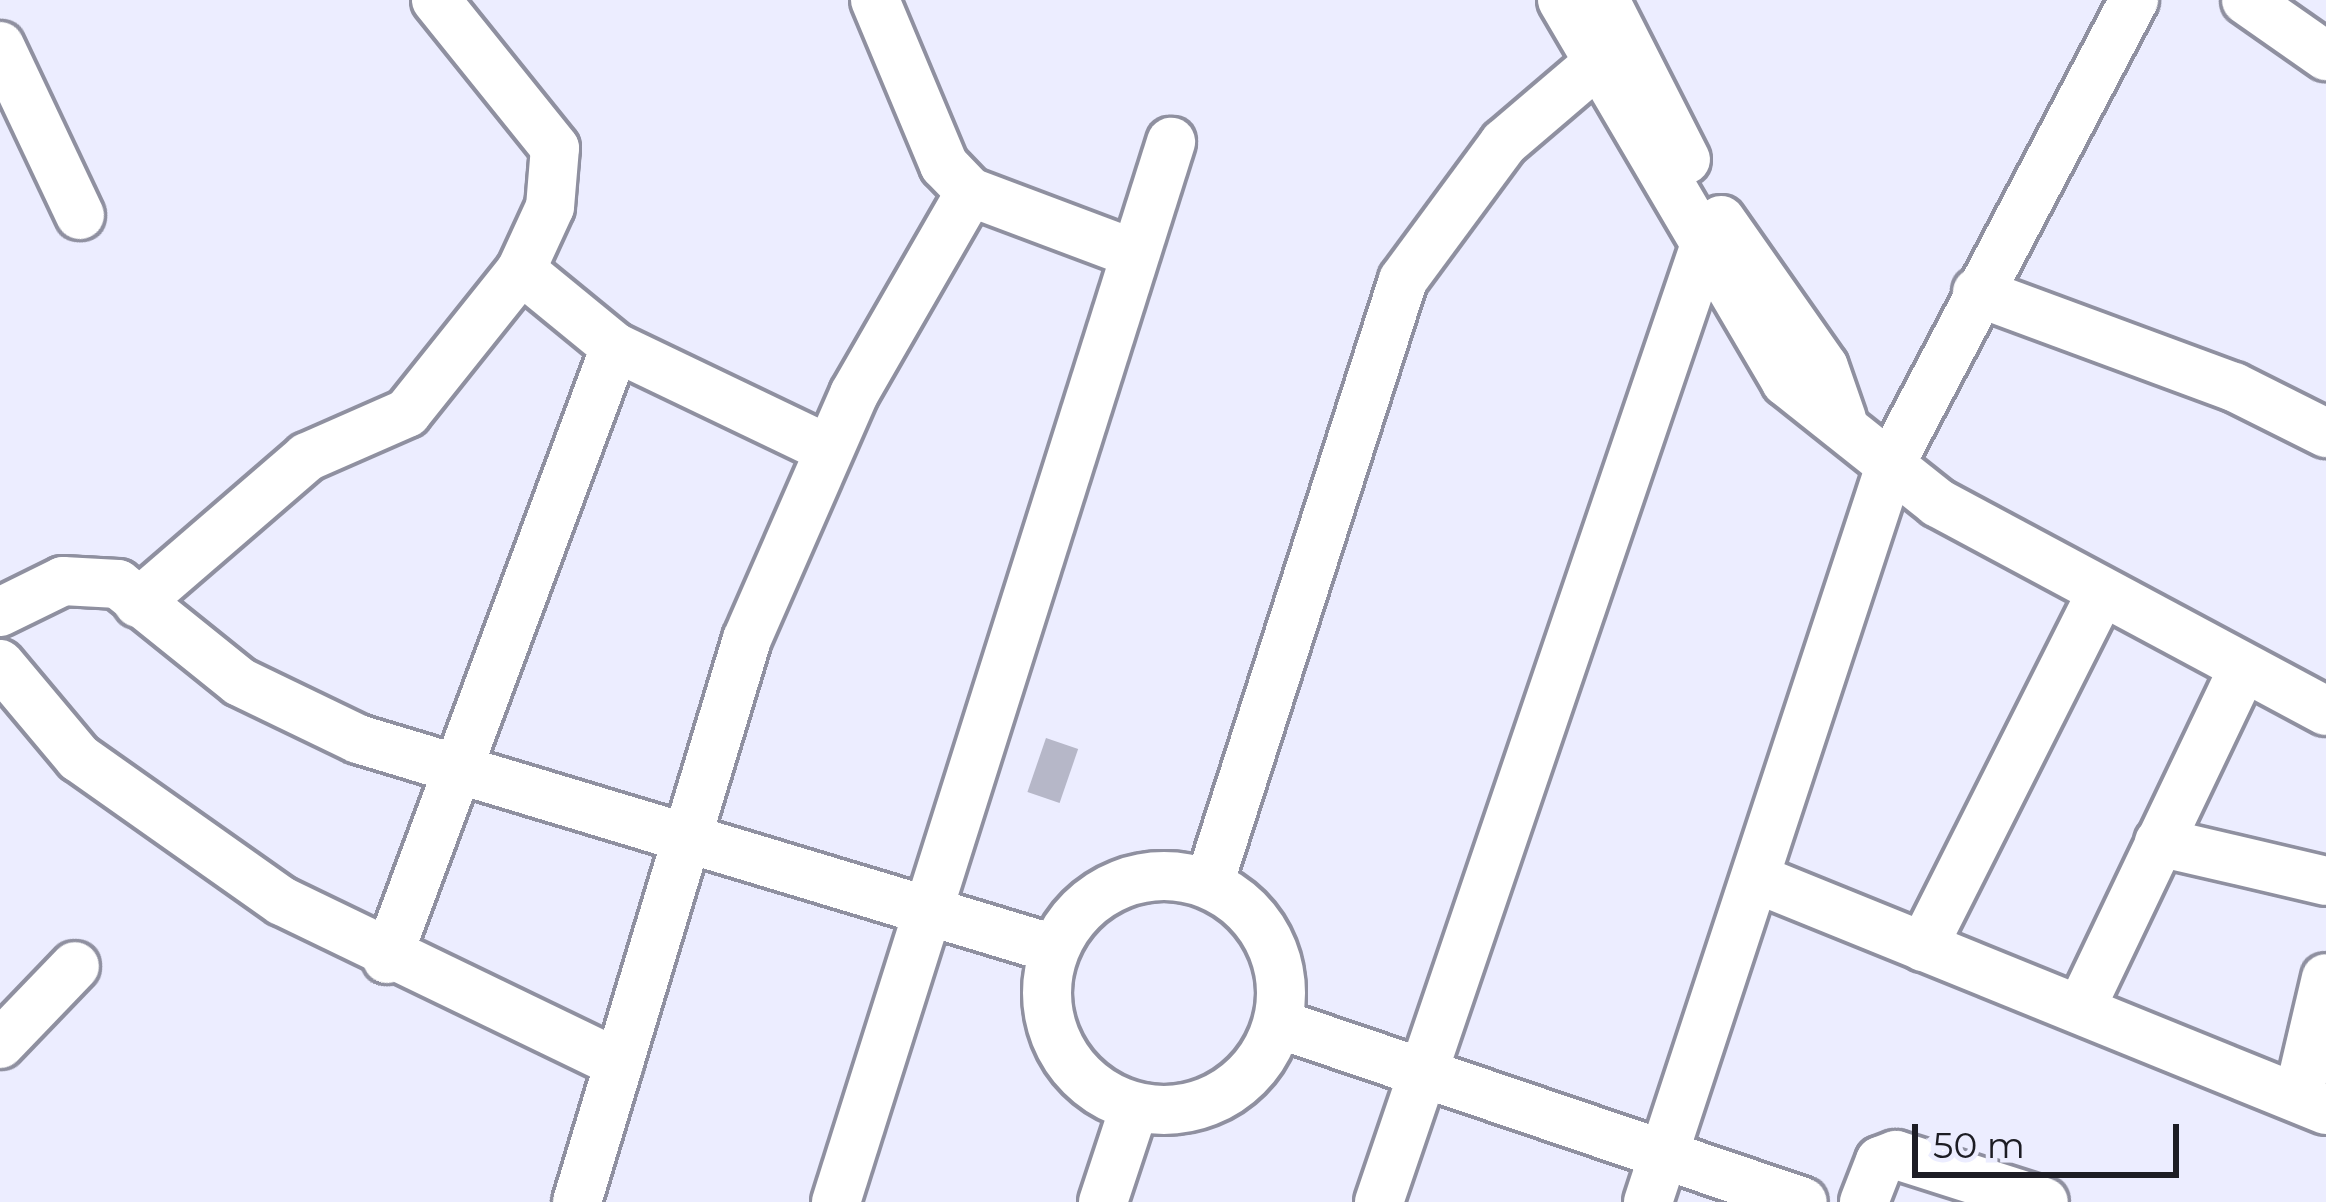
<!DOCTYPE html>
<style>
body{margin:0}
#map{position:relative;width:2326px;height:1202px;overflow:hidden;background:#ecedff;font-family:Montserrat,sans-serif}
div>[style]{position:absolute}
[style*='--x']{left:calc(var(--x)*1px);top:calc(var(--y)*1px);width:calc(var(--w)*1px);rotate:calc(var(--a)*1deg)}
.building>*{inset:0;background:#b6b7c8;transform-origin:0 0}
.roads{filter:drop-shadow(3px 0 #8f90a0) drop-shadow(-3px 0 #8f90a0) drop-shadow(0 3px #8f90a0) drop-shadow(0 -3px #8f90a0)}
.minor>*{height:48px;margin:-24px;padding:0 24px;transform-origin:24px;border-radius:24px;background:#fff}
.minor>.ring{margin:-24px;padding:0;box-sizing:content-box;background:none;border:48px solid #fff;border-radius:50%}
span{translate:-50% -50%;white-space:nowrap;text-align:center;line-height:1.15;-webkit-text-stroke:12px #ecedff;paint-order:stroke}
.scale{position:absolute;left:1912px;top:1124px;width:267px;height:54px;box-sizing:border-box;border:6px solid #1d1d24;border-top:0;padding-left:15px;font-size:36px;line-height:42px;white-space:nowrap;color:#1d1d24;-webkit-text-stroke:9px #ecedff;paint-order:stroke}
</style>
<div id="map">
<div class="building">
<i style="left:1046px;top:738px;width:34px;height:57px;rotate:19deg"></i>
</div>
<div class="roads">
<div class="minor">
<i style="--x:875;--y:0;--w:179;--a:67.3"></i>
<i style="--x:944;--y:165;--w:37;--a:46"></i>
<i style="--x:970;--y:192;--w:176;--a:20.6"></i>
<i style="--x:1562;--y:0;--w:443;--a:59.6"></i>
<i style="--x:1786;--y:382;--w:194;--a:38.5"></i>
<i style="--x:1938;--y:503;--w:440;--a:28.2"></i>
<i style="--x:1605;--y:0;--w:179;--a:63.1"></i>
<i style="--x:2246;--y:0;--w:98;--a:35"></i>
<i style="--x:0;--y:46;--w:187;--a:64.7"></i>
<i style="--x:1721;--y:220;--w:179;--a:55"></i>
<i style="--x:1824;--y:367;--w:55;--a:70.9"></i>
<i style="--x:521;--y:270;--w:122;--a:39.3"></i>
<i style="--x:615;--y:347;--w:236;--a:25.6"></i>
<i style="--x:1977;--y:292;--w:274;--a:20.3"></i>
<i style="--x:2234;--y:387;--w:103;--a:26.6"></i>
<i style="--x:138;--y:603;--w:223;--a:-40.8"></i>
<i style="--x:307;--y:457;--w:109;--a:-23.7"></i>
<i style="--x:407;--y:413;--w:183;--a:-51.4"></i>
<i style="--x:521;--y:270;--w:69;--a:-65.3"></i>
<i style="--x:550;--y:207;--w:59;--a:-85.2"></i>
<i style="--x:555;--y:148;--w:190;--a:-128.8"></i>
<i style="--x:0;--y:612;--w:70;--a:-26.2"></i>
<i style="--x:63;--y:581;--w:55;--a:3.1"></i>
<i style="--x:118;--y:584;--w:156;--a:38.8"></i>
<i style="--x:240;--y:682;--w:131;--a:25.8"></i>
<i style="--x:358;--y:739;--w:727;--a:16.79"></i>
<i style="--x:0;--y:664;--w:123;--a:50"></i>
<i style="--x:79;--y:758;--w:248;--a:35.2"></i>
<i style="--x:282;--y:901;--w:374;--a:25.8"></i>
<i style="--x:2159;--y:842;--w:171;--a:13.1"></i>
<i class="ring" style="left:1047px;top:876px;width:186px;height:186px"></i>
<i style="--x:1757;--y:879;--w:614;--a:22.1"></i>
<i style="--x:1209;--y:884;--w:634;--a:-72.19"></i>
<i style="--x:1403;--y:280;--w:170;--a:-53.6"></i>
<i style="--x:1504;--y:143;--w:118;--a:-40.5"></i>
<i style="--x:1923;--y:947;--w:394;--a:-63.3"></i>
<i style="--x:387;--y:959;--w:653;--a:-69.57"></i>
<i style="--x:2081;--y:1008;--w:372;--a:-64.5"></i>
<i style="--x:1279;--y:1024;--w:553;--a:18.76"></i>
<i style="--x:0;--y:1044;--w:108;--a:-46.1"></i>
<i style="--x:2298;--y:1097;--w:122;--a:-76.8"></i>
<i style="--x:577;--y:1202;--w:588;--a:-73.2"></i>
<i style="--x:747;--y:639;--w:267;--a:-66.4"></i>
<i style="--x:854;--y:394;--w:233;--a:-60.1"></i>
<i style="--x:836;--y:1202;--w:1112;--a:-72.46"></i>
<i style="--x:1103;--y:1202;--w:99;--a:-71.7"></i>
<i style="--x:1379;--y:1202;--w:1006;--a:-71.2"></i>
<i style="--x:1648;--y:1202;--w:778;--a:-71.8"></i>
<i style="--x:1891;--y:463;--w:523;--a:-62.31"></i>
<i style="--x:1864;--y:1202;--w:44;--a:-68.7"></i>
<i style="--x:1880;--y:1161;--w:17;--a:-21"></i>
<i style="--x:1896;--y:1155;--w:155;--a:17.6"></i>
</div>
</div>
<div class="scale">50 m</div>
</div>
